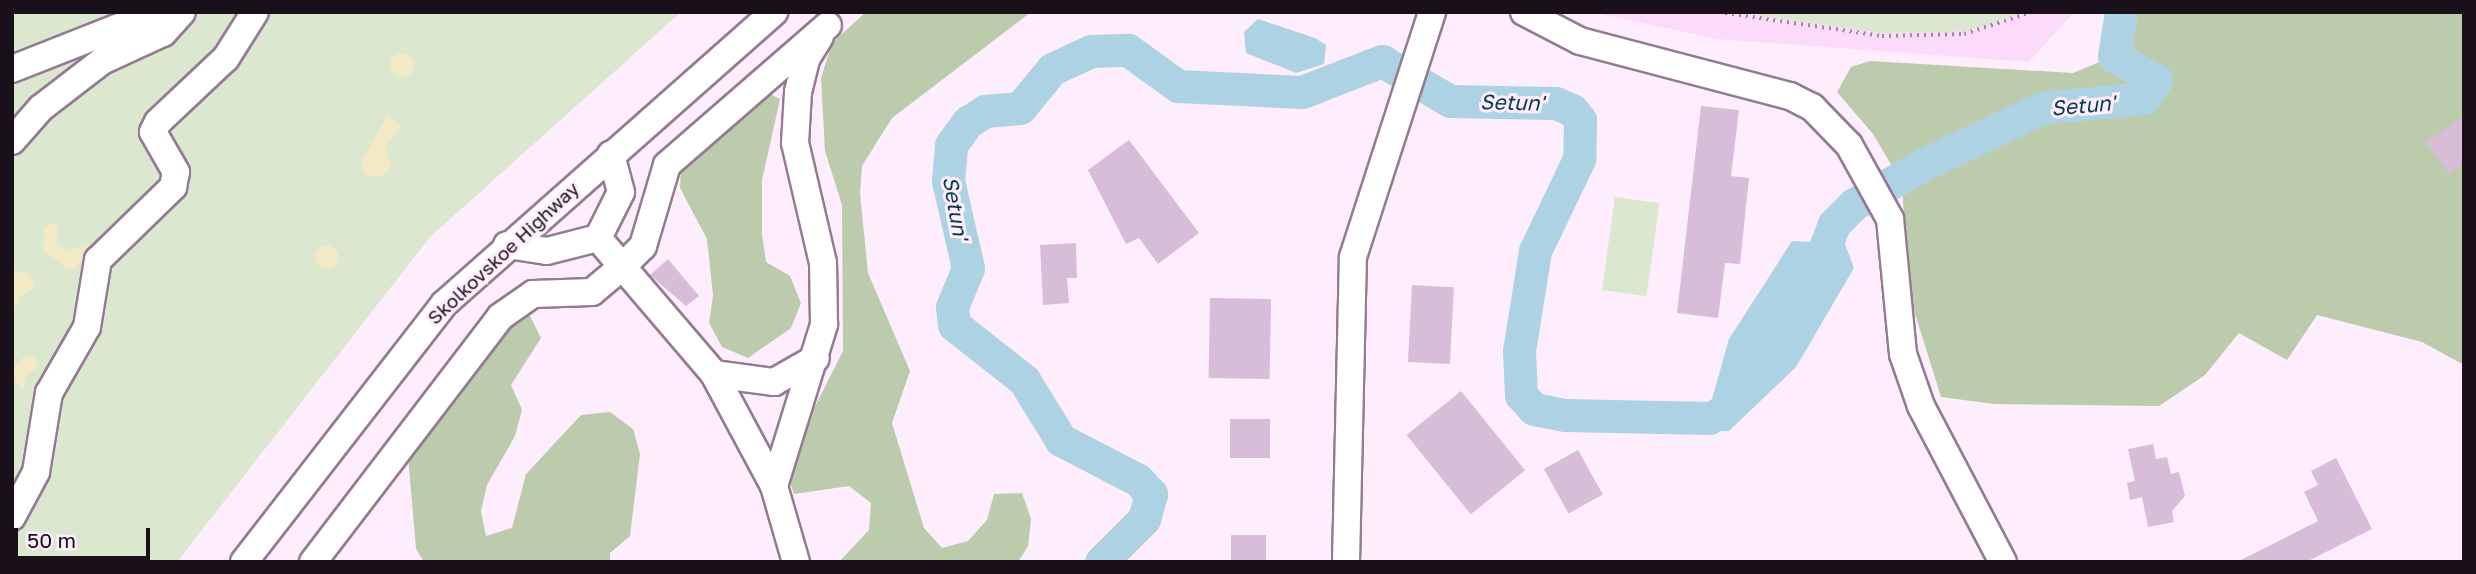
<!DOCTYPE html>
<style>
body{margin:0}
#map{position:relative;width:2476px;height:574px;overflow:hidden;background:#feedfc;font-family:"Golos Text",sans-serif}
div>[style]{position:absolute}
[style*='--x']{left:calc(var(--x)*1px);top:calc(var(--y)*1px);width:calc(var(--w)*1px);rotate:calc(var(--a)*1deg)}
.built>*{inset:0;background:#fcdaf9}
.green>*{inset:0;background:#dbe7cf;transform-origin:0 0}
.forest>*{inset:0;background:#bccbac}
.sand>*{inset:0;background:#f3e9c4}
.round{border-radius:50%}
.water>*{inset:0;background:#add2e3}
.river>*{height:33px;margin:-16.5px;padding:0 16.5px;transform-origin:16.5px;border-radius:16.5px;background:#add2e3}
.building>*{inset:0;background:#d7bdd8;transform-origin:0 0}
.path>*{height:3.5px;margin-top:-1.75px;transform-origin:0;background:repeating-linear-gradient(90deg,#9a8c99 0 2px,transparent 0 7px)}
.roads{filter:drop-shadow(2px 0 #947b92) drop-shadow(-2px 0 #947b92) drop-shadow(0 2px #947b92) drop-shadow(0 -2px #947b92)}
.minor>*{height:26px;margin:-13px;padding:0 13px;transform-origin:13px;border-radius:13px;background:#fff}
span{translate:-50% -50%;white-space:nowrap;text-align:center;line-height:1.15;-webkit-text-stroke:6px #feedfc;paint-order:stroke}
.street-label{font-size:19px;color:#1a1019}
.water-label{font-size:21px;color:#043b4d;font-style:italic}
.frame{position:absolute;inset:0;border:14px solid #1a1019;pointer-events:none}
.scale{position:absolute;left:14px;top:528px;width:136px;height:32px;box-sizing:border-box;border:4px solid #1a1019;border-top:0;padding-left:9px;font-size:21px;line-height:24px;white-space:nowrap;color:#1a1019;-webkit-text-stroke:5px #feedfc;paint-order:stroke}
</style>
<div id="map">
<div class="built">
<i style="clip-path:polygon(1592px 12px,2074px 12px,2029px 62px,1717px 39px)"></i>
</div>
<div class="green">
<i style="clip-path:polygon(12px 12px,681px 12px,430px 237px,177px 562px,12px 562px)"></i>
<i style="clip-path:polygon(1736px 12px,2026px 12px,1964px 31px,1882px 33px)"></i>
<i style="left:1615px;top:197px;width:45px;height:94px;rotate:8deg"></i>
</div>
<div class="forest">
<i style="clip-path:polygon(866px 12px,1031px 12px,892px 118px,862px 166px,860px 193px,868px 273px,910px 371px,892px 423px,924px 528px,942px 548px,968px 541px,987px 520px,994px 494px,1022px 493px,1031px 519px,1028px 546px,1018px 562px,839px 562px,869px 530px,871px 503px,849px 486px,794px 494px,785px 466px,843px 351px,842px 205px,825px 151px,821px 78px,832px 43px)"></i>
<i style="clip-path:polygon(2121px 12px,2464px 12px,2464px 365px,2422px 342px,2317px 315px,2287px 360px,2239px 333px,2205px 375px,2159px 406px,1994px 404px,1941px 397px,1908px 291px,1902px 183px,1873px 134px,1837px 92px,1851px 67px,1870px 61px,2073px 73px,2114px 56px)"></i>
<i style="clip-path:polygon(770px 94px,780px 99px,762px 180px,762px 235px,766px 262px,790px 276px,801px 303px,791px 328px,748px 358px,722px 347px,709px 323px,713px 295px,707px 239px,680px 188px,681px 163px,758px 96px)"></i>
<i style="clip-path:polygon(529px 314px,541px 338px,511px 385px,522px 410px,515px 436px,487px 485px,481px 511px,486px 536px,512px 528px,526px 474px,581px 415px,610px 412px,633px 429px,640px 454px,630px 536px,610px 553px,610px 562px,424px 562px,416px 549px,408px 456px,506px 326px)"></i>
</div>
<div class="sand">
<i class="round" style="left:390px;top:53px;width:24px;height:24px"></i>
<i style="clip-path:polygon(387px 116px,402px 126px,385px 147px,392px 167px,381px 176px,364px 175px,361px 162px)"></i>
<i style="clip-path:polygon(51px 223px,57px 227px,57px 243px,69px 252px,83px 244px,90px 248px,76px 268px,67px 269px,43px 250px,44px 229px)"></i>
<i class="round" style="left:315px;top:245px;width:24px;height:24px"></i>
<i style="clip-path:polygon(12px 270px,30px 275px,36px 287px,20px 296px,14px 313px)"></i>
<i style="clip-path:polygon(25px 355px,36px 358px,37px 368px,27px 374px,23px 388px,12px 380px,12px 371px)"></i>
</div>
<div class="water">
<i style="clip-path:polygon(1258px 19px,1315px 38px,1326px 45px,1324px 64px,1296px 73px,1246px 53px,1244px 32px)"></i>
<i style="clip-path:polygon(1792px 241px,1845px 244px,1854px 268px,1796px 367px,1729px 431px,1660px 432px,1666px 412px,1691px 412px,1712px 399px,1729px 339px)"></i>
</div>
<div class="river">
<i style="--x:1812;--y:281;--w:61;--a:-68.9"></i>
<i style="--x:1834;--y:224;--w:28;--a:-45"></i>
<i style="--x:1854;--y:204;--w:83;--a:-29.7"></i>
<i style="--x:1926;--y:163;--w:128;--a:-25.4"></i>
<i style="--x:2042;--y:108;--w:102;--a:-5.6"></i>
<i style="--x:2144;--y:98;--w:22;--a:-56"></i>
<i style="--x:2156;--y:80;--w:48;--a:-150.3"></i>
<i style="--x:2114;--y:56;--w:45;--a:-81"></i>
<i style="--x:1101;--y:562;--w:61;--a:-45"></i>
<i style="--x:1144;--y:519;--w:26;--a:-74"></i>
<i style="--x:1151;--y:494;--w:19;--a:-133"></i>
<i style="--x:1138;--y:480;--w:87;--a:-152.5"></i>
<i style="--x:1061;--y:440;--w:70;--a:-121.7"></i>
<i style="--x:1024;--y:380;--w:89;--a:-141.8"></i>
<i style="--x:954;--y:325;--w:18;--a:-96"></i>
<i style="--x:952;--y:307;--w:42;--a:-67.7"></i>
<i style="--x:968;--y:268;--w:89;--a:-102.9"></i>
<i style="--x:948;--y:181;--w:36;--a:-85"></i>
<i style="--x:951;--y:145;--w:29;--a:-54"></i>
<i style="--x:968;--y:122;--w:20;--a:-33"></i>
<i style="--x:985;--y:111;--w:35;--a:-5"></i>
<i style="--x:1020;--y:108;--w:50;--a:-50.6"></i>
<i style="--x:1052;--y:69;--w:43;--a:-24.8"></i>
<i style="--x:1091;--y:51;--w:37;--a:-2"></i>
<i style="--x:1128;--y:50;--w:62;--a:35.8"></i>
<i style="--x:1178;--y:86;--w:124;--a:2.8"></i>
<i style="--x:1302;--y:92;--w:86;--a:-21.2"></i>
<i style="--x:1382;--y:61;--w:79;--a:30.5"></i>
<i style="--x:1450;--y:101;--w:106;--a:1.1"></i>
<i style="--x:1556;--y:103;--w:17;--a:24"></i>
<i style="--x:1572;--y:110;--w:13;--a:51"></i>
<i style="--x:1580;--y:120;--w:39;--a:91"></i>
<i style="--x:1579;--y:159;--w:102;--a:115.6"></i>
<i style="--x:1535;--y:251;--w:101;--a:99.1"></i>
<i style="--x:1519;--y:351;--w:44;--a:87.4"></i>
<i style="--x:1521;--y:395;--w:19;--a:47"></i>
<i style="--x:1534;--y:409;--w:32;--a:11"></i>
<i style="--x:1565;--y:415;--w:144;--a:1.2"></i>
</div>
<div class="building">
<i style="clip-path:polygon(1701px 106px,1739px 110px,1731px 176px,1749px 178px,1740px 264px,1725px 263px,1718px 318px,1677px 313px)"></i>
<i style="clip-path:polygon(2464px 116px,2464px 164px,2449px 174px,2426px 142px)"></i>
<i style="clip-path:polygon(1129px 140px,1199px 233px,1158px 264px,1139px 238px,1126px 244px,1088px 170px)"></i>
<i style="clip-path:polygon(1076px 243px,1077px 278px,1067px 278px,1069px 303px,1043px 305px,1040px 245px)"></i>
<i style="clip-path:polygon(668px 259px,699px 296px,686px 306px,650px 275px)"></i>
<i style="left:1412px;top:285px;width:42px;height:77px;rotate:3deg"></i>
<i style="left:1210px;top:298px;width:61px;height:80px;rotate:1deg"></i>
<i style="left:1461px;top:391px;width:102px;height:70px;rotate:51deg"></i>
<i style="left:1270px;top:419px;width:39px;height:40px;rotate:90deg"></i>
<i style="clip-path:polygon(2153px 444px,2156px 459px,2167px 457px,2171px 474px,2179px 472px,2185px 496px,2172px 511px,2174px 522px,2148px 527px,2142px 497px,2130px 500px,2127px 483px,2135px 481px,2128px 449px)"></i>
<i style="left:1578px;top:450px;width:51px;height:39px;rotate:61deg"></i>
<i style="clip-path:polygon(2336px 458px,2372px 529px,2306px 562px,2237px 562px,2318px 521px,2304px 492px,2318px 485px,2311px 471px)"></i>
<i style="left:1231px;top:535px;width:35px;height:27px"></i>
</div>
<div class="path">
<i style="--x:1718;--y:12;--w:166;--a:8.3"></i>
<i style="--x:1882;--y:36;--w:82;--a:-1.4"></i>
<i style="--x:1964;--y:34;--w:71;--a:-17.9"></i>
</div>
<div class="roads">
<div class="minor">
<i style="--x:1524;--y:12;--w:63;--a:27.4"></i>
<i style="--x:1580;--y:41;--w:217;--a:14.7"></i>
<i style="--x:1790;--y:96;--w:25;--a:27"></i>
<i style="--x:1812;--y:107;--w:53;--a:45.8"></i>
<i style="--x:1849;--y:145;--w:85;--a:61"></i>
<i style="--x:1890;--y:219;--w:136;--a:84.5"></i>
<i style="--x:1903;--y:354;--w:55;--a:70.9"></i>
<i style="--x:1921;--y:406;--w:176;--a:62.3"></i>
<i style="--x:12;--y:69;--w:156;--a:-21.5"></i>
<i style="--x:12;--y:141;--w:44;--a:-48.7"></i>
<i style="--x:41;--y:108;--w:77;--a:-37.6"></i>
<i style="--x:102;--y:61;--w:67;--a:-24.7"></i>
<i style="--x:163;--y:33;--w:28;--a:-48"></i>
<i style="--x:598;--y:238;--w:179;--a:49.5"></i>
<i style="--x:714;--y:374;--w:127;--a:61.8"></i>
<i style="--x:774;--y:486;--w:79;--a:73.9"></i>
<i style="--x:507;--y:245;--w:40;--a:8.5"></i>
<i style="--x:547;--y:251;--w:53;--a:-14.3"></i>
<i style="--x:598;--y:238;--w:51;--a:-63.4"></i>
<i style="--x:621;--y:192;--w:39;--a:-105"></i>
<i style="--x:714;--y:374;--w:61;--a:7.6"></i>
<i style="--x:774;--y:382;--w:48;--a:-29.7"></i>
<i style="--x:774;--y:486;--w:170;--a:-72.8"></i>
<i style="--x:824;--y:324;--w:61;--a:-90.9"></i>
<i style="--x:823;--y:263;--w:123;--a:-103.1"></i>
<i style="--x:795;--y:143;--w:51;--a:-86.6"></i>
<i style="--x:798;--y:92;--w:34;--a:-76"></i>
<i style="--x:806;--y:59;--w:26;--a:-58"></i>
<i style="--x:12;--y:517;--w:51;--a:-61.9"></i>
<i style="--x:36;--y:472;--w:80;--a:-80.7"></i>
<i style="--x:49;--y:393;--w:76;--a:-60.1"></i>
<i style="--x:87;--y:327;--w:68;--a:-80.7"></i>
<i style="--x:98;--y:260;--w:105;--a:-44.2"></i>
<i style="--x:173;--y:187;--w:15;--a:-79"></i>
<i style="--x:176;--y:172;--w:46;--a:-119.9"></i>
<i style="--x:153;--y:132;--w:11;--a:-63"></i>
<i style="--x:158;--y:122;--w:93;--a:-43.3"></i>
<i style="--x:226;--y:58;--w:54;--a:-57.8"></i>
<i style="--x:244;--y:562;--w:326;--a:-52.2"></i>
<i style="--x:444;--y:304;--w:441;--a:-41.5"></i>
<i style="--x:313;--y:562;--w:308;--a:-52.6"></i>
<i style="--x:500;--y:317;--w:40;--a:-34.9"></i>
<i style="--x:533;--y:294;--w:59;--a:-1.9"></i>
<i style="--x:592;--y:292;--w:40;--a:-40"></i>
<i style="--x:623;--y:266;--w:28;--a:-45"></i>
<i style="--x:643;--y:246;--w:84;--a:-73.5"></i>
<i style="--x:667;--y:165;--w:213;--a:-41"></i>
<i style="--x:1346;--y:562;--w:305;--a:-88.7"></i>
<i style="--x:1353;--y:257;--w:257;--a:-72.1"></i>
</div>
</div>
<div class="street-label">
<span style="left:503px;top:253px;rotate:-43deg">Skolkovskoe Highway</span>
</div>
<div class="water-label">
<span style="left:1512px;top:102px;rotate:1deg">Setun'</span>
<span style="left:2083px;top:105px;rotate:-5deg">Setun'</span>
<span style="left:956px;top:208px;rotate:80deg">Setun'</span>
</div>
<div class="frame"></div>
<div class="scale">50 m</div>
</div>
